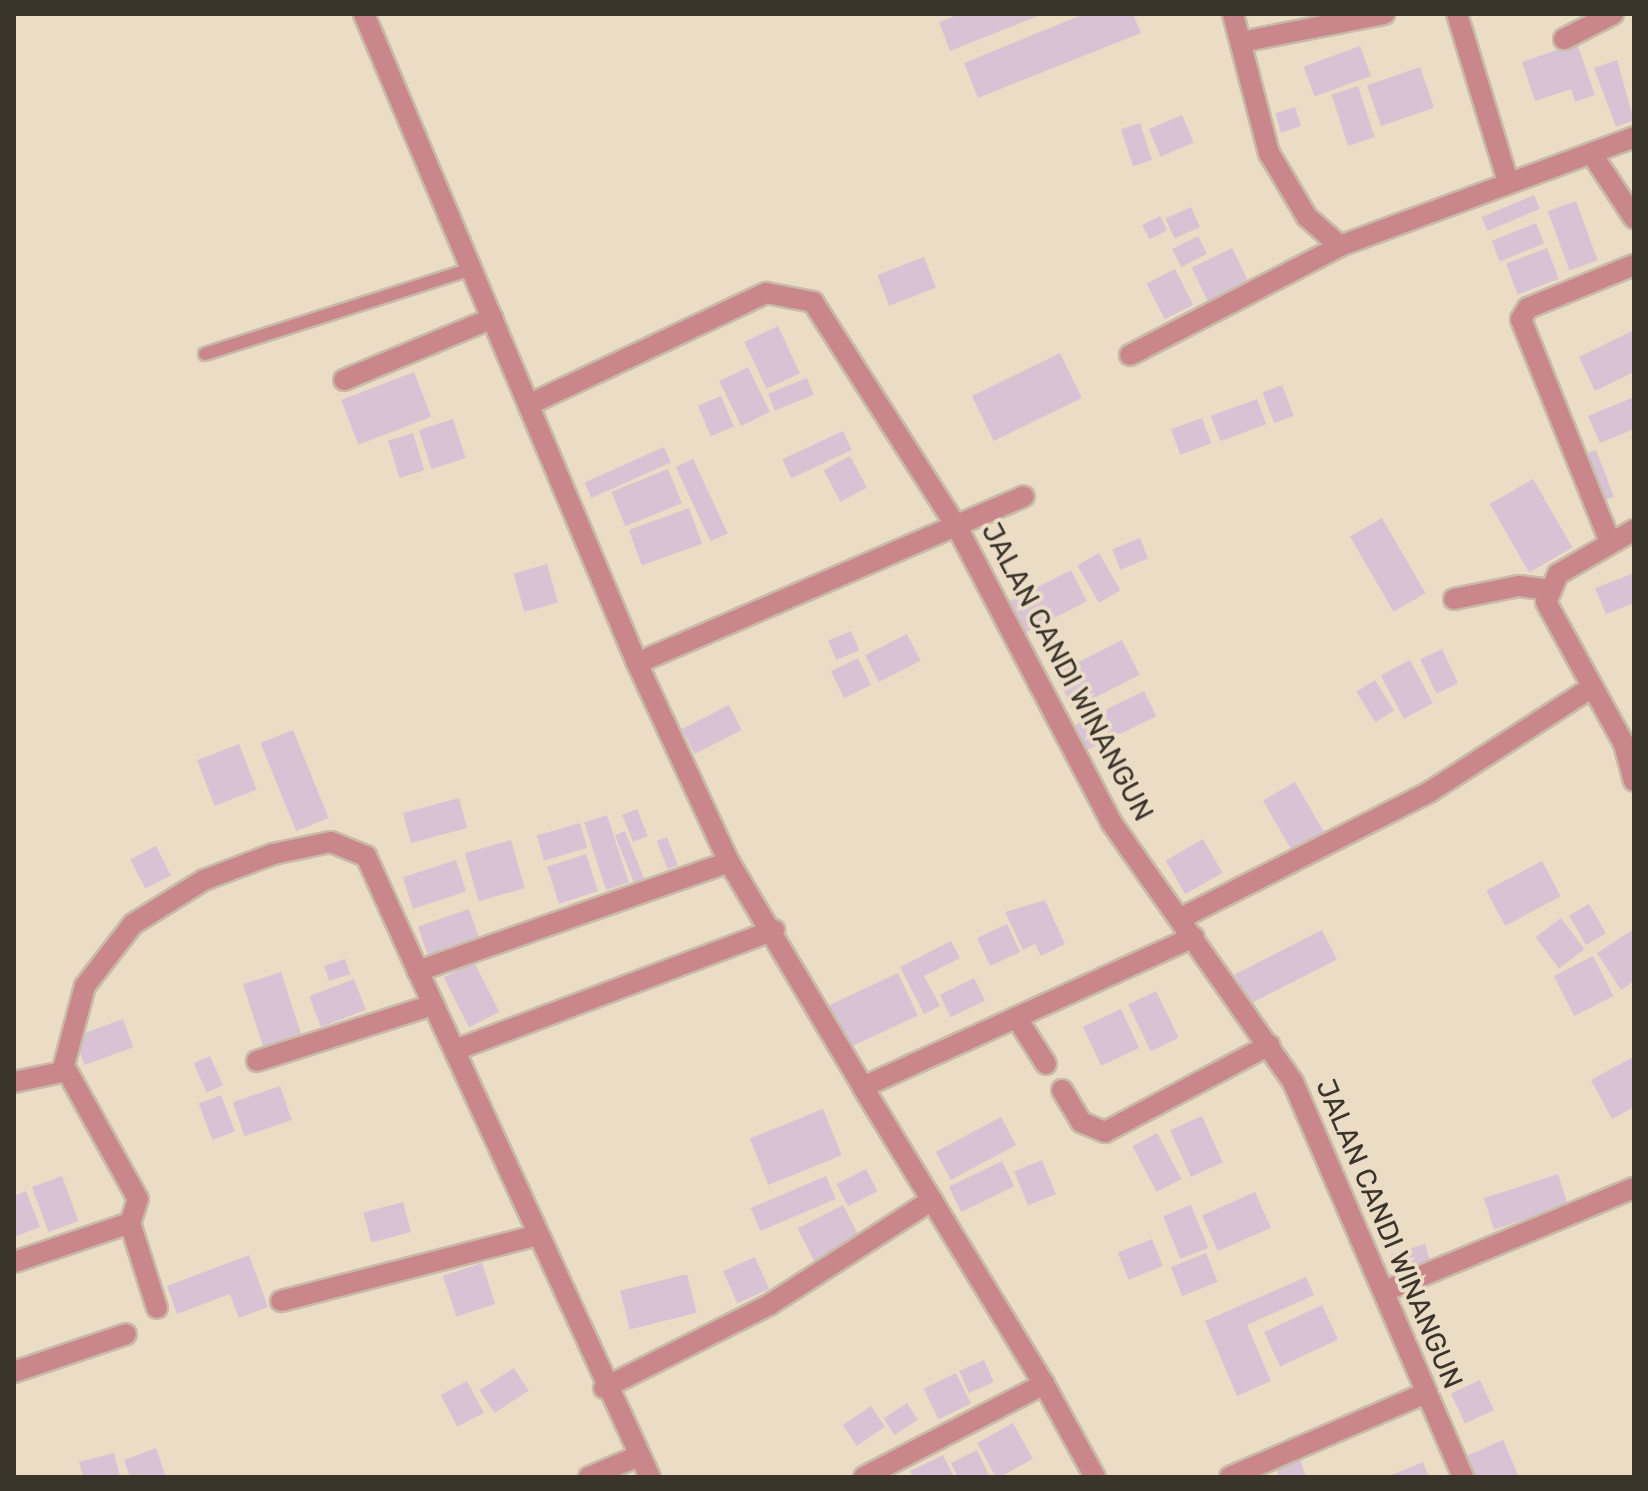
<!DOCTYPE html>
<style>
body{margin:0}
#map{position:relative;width:1648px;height:1491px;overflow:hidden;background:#ebdcc6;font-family:Rubik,sans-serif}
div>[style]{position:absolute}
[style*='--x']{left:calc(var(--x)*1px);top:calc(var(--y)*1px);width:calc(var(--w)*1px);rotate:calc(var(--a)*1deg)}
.building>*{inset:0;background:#d8c3d5;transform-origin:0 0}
.roads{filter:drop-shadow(2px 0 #c8baa7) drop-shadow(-2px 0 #c8baa7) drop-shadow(0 2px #c8baa7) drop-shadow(0 -2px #c8baa7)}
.service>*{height:12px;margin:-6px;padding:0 6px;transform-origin:6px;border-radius:6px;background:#c9878b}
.minor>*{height:20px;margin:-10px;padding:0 10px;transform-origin:10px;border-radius:10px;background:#c9878b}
span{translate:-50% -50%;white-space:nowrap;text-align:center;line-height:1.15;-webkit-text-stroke:8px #ebdcc6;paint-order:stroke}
.street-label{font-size:28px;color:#3a342b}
.frame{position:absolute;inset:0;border:16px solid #3a342b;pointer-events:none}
</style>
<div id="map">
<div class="building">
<i style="clip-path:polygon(959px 14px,1043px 14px,950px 51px,939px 22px)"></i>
<i style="clip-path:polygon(1084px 14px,1133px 14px,1141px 33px,978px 98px,964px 63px)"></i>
<i style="clip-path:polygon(1577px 43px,1595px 95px,1575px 102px,1571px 89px,1535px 101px,1522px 62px)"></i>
<i style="left:1360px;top:46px;width:32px;height:60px;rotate:70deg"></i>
<i style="clip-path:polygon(1617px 60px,1634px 120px,1616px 127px,1594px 68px)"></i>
<i style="left:1420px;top:67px;width:43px;height:56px;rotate:71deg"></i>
<i style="left:1358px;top:86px;width:54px;height:28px;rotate:72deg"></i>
<i style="left:1295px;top:107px;width:20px;height:21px;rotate:72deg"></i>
<i style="left:1182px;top:115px;width:30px;height:36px;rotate:67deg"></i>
<i style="left:1140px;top:123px;width:39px;height:20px;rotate:72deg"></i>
<i style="left:1534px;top:195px;width:15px;height:57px;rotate:67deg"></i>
<i style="left:1576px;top:201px;width:63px;height:30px;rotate:70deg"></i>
<i style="left:1191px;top:207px;width:22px;height:28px;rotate:66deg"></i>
<i style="left:1160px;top:216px;width:16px;height:20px;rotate:63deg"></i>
<i style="left:1536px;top:223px;width:22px;height:48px;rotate:68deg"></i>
<i style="left:1198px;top:236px;width:20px;height:29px;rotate:63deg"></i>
<i style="left:1232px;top:248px;width:43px;height:45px;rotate:64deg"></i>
<i style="left:1547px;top:248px;width:33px;height:44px;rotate:69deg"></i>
<i style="left:924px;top:257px;width:33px;height:50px;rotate:69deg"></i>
<i style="left:1175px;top:269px;width:40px;height:32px;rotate:63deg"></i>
<i style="left:778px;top:326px;width:52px;height:37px;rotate:65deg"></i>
<i style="clip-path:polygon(1634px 330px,1634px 372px,1595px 391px,1579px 357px)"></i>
<i style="left:1060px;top:353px;width:50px;height:98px;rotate:64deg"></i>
<i style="left:748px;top:367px;width:50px;height:32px;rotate:64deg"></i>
<i style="left:414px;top:372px;width:48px;height:78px;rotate:69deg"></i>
<i style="left:807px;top:378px;width:18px;height:42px;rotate:68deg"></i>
<i style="left:1282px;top:385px;width:33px;height:21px;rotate:69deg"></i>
<i style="left:721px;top:396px;width:33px;height:25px;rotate:67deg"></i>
<i style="clip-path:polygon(1634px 397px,1634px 429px,1600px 443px,1588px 416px)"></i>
<i style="left:1257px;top:399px;width:27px;height:49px;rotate:70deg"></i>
<i style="left:1202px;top:418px;width:27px;height:33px;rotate:70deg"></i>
<i style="left:453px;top:419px;width:41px;height:36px;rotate:72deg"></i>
<i style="left:843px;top:431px;width:21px;height:67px;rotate:65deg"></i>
<i style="left:413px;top:433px;width:39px;height:26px;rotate:73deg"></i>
<i style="left:664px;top:447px;width:17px;height:87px;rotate:66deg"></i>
<i style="left:1596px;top:450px;width:50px;height:20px;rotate:69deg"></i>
<i style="left:850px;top:456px;width:36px;height:30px;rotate:62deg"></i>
<i style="left:693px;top:459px;width:82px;height:19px;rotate:65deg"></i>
<i style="left:668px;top:469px;width:37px;height:61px;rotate:68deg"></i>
<i style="left:1533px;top:479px;width:79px;height:50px;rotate:60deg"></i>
<i style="left:689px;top:508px;width:38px;height:64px;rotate:70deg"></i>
<i style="left:1382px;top:518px;width:87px;height:37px;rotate:60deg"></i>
<i style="left:1140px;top:538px;width:22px;height:30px;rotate:68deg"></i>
<i style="left:1099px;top:553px;width:43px;height:25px;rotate:60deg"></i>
<i style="left:547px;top:564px;width:40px;height:35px;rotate:74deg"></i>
<i style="left:1071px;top:570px;width:35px;height:69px;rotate:63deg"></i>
<i style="clip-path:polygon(1634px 573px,1634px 603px,1606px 614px,1595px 588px)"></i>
<i style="left:851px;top:631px;width:21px;height:25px;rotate:67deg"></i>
<i style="left:907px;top:634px;width:30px;height:47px;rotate:63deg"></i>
<i style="left:1122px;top:640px;width:39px;height:75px;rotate:63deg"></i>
<i style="left:1442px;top:649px;width:38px;height:24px;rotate:65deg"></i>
<i style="left:858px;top:658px;width:30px;height:30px;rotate:64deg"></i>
<i style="left:1410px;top:660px;width:49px;height:33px;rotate:62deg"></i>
<i style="left:1375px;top:680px;width:36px;height:22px;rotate:58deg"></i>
<i style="left:1144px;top:691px;width:28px;height:77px;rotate:64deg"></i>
<i style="left:729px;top:705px;width:28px;height:53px;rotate:63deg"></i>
<i style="left:293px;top:730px;width:95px;height:35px;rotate:68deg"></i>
<i style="left:239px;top:744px;width:49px;height:45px;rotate:69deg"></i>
<i style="left:1295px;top:782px;width:61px;height:37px;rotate:60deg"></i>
<i style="left:459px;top:798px;width:31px;height:58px;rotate:75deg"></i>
<i style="left:637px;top:809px;width:29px;height:16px;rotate:68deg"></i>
<i style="left:607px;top:815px;width:71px;height:24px;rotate:72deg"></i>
<i style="left:580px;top:823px;width:26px;height:45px;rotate:74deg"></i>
<i style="left:625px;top:831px;width:52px;height:11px;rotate:68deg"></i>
<i style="left:667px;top:837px;width:30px;height:11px;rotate:69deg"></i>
<i style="left:1203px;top:839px;width:39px;height:43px;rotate:60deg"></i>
<i style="left:511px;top:840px;width:50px;height:48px;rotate:74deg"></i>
<i style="left:156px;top:846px;width:33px;height:29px;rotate:63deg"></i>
<i style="left:586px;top:854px;width:39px;height:41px;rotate:72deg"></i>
<i style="left:456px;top:860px;width:33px;height:56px;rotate:72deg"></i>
<i style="left:1542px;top:861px;width:40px;height:63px;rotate:62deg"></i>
<i style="clip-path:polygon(1045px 900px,1065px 944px,1041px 956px,1035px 944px,1023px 950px,1005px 912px)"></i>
<i style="left:1589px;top:904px;width:34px;height:23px;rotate:60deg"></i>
<i style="left:469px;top:909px;width:34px;height:54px;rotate:71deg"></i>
<i style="left:1561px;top:918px;width:39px;height:32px;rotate:53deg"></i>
<i style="left:1007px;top:924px;width:31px;height:33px;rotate:65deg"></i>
<i style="clip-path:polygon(1634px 929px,1634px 981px,1621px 990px,1597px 953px)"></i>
<i style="left:1322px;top:930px;width:33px;height:98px;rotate:63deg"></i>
<i style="clip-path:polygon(951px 941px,960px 958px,924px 976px,940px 1006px,924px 1014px,900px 967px)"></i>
<i style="left:1593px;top:956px;width:45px;height:44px;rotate:63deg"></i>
<i style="left:345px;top:959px;width:16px;height:22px;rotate:72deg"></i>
<i style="left:474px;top:962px;width:56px;height:34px;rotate:63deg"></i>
<i style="left:281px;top:972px;width:67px;height:40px;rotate:72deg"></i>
<i style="left:898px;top:973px;width:47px;height:81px;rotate:65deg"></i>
<i style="left:974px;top:978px;width:25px;height:38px;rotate:64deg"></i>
<i style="left:354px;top:979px;width:33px;height:48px;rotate:69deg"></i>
<i style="left:1156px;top:991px;width:52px;height:31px;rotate:64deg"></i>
<i style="left:1121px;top:1009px;width:43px;height:42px;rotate:65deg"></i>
<i style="left:123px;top:1019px;width:30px;height:52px;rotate:70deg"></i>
<i style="left:210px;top:1056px;width:32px;height:18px;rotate:66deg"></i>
<i style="clip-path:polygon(1633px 1057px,1634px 1107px,1612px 1119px,1591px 1080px)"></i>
<i style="left:280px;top:1086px;width:36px;height:50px;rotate:71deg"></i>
<i style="left:221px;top:1095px;width:39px;height:24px;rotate:69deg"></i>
<i style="left:823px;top:1109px;width:50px;height:79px;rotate:68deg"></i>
<i style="left:1202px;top:1116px;width:51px;height:35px;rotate:66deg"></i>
<i style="left:1001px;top:1117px;width:32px;height:74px;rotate:62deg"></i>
<i style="left:1157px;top:1133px;width:52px;height:28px;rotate:62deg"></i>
<i style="left:1042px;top:1160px;width:37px;height:30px;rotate:68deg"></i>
<i style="left:1002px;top:1161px;width:28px;height:59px;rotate:64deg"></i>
<i style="left:866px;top:1169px;width:25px;height:33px;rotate:63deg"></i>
<i style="left:1558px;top:1174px;width:33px;height:78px;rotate:72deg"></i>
<i style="left:62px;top:1176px;width:48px;height:32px;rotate:70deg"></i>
<i style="left:826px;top:1176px;width:25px;height:82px;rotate:67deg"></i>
<i style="clip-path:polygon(26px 1191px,40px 1227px,14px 1237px,14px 1196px)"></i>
<i style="left:1255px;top:1192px;width:39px;height:58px;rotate:66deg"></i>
<i style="left:403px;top:1202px;width:31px;height:41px;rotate:75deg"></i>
<i style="left:843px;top:1205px;width:40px;height:51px;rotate:63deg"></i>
<i style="left:1191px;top:1205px;width:46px;height:30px;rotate:68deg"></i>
<i style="left:1152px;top:1239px;width:29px;height:37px;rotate:68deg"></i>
<i style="left:1425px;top:1244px;width:24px;height:36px;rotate:73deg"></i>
<i style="left:1206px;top:1253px;width:31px;height:38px;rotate:68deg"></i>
<i style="clip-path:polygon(249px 1255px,268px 1307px,239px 1318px,230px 1294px,177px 1314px,167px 1286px)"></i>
<i style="left:755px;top:1257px;width:35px;height:35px;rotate:66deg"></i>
<i style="left:482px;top:1263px;width:43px;height:41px;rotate:72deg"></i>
<i style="left:687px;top:1274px;width:40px;height:69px;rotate:76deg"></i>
<i style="clip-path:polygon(1306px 1277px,1314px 1295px,1247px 1325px,1271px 1381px,1237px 1396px,1205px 1321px)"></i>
<i style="left:1322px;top:1305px;width:38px;height:64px;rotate:65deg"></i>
<i style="left:984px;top:1360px;width:24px;height:27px;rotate:66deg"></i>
<i style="left:514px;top:1368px;width:27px;height:41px;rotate:57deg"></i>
<i style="left:956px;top:1373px;width:34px;height:36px;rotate:64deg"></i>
<i style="left:1480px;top:1380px;width:33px;height:32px;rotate:65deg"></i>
<i style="left:467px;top:1381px;width:36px;height:30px;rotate:62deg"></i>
<i style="left:907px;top:1403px;width:20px;height:28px;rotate:57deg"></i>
<i style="left:871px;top:1406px;width:25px;height:34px;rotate:56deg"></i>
<i style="left:1013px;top:1423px;width:41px;height:41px;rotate:61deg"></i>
<i style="clip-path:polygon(1503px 1440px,1519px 1477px,1475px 1477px,1466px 1456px)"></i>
<i style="clip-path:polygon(156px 1448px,166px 1477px,130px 1477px,124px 1460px)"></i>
<i style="clip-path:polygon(977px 1450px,990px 1477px,958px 1477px,951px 1463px)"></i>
<i style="clip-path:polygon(114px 1453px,120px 1477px,83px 1477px,79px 1462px)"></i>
<i style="clip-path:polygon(943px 1455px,954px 1477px,913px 1477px,910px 1471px)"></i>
<i style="clip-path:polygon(1299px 1456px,1306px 1477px,1279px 1477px,1275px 1464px)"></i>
<i style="clip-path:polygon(1423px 1462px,1429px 1477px,1386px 1477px)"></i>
</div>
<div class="roads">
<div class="service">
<i style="--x:205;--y:354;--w:280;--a:-17.7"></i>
</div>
<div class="minor">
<i style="--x:364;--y:14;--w:704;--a:67.19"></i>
<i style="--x:637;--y:663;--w:219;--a:65.2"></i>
<i style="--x:729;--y:862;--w:330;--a:160.7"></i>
<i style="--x:418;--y:971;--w:557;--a:65.37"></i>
<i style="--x:1233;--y:14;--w:144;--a:75.5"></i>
<i style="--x:1269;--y:153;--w:74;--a:59.3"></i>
<i style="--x:1307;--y:217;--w:44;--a:41.3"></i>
<i style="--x:1457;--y:14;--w:176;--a:73.1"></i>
<i style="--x:1564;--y:39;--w:55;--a:-27"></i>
<i style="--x:1241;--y:42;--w:146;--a:-11.1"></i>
<i style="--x:1592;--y:154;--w:77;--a:56.7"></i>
<i style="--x:1130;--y:355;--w:237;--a:-27.4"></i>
<i style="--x:1340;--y:246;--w:314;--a:-20.3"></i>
<i style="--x:344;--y:380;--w:161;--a:-22.6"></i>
<i style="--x:530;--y:404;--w:261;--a:-25.2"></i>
<i style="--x:766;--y:293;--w:48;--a:10.8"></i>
<i style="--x:813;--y:302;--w:269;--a:57.4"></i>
<i style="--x:958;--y:529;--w:331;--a:62.4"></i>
<i style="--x:1111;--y:822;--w:317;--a:55"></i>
<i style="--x:1293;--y:1082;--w:430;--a:66.7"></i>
<i style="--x:1634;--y:530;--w:88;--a:149.9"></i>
<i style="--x:1558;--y:574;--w:30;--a:113"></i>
<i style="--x:1546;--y:602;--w:162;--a:61.2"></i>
<i style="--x:1624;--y:744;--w:38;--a:75"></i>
<i style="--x:1610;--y:542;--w:240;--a:-111.8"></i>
<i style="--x:1521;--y:319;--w:13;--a:-58"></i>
<i style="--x:1528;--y:308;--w:114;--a:-22.1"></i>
<i style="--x:1454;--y:599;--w:66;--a:-11.3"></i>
<i style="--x:1519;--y:586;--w:31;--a:7"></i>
<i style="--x:637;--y:663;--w:421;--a:-23.3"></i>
<i style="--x:729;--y:862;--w:262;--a:59.2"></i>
<i style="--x:1181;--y:918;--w:280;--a:-26.9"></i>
<i style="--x:1431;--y:791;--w:190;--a:-32.8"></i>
<i style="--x:1018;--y:1020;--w:52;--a:57.5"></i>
<i style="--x:455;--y:1050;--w:341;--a:-20.6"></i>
<i style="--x:257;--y:1061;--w:185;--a:-17.7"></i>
<i style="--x:63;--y:1069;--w:86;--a:-75.2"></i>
<i style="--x:85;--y:986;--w:78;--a:-52.3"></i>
<i style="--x:133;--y:924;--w:84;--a:-31.8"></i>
<i style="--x:204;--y:880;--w:74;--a:-20.6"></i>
<i style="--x:273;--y:854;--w:59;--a:-11.7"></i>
<i style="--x:331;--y:842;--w:38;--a:22"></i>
<i style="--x:366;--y:856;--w:126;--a:65.7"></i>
<i style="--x:14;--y:1082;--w:54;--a:-11.7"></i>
<i style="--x:67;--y:1071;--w:146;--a:61"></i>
<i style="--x:138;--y:1199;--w:25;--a:108"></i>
<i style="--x:130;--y:1223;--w:122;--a:161.4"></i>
<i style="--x:1062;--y:1090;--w:37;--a:59"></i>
<i style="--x:1081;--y:1122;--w:26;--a:23"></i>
<i style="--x:1105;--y:1132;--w:186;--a:-27.9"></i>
<i style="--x:130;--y:1223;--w:89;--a:72.4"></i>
<i style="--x:1385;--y:1291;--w:269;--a:-22.5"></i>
<i style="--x:281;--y:1301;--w:265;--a:-14.4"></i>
<i style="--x:14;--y:1372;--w:118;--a:-18.7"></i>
<i style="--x:1044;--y:1384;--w:348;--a:-121.4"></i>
<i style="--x:863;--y:1087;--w:363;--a:-24.4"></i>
<i style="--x:604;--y:1388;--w:185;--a:-26.7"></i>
<i style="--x:769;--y:1305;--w:194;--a:-32.8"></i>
<i style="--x:589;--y:1477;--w:54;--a:-22.8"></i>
<i style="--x:864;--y:1477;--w:203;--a:-27.3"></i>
<i style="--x:1044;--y:1384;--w:106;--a:61.3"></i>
<i style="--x:1230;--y:1477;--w:213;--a:-23.2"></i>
</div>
</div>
<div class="street-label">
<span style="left:1067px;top:672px;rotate:62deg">JALAN CANDI WINANGUN</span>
<span style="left:1389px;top:1234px;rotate:67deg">JALAN CANDI WINANGUN</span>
</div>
<div class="frame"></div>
</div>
